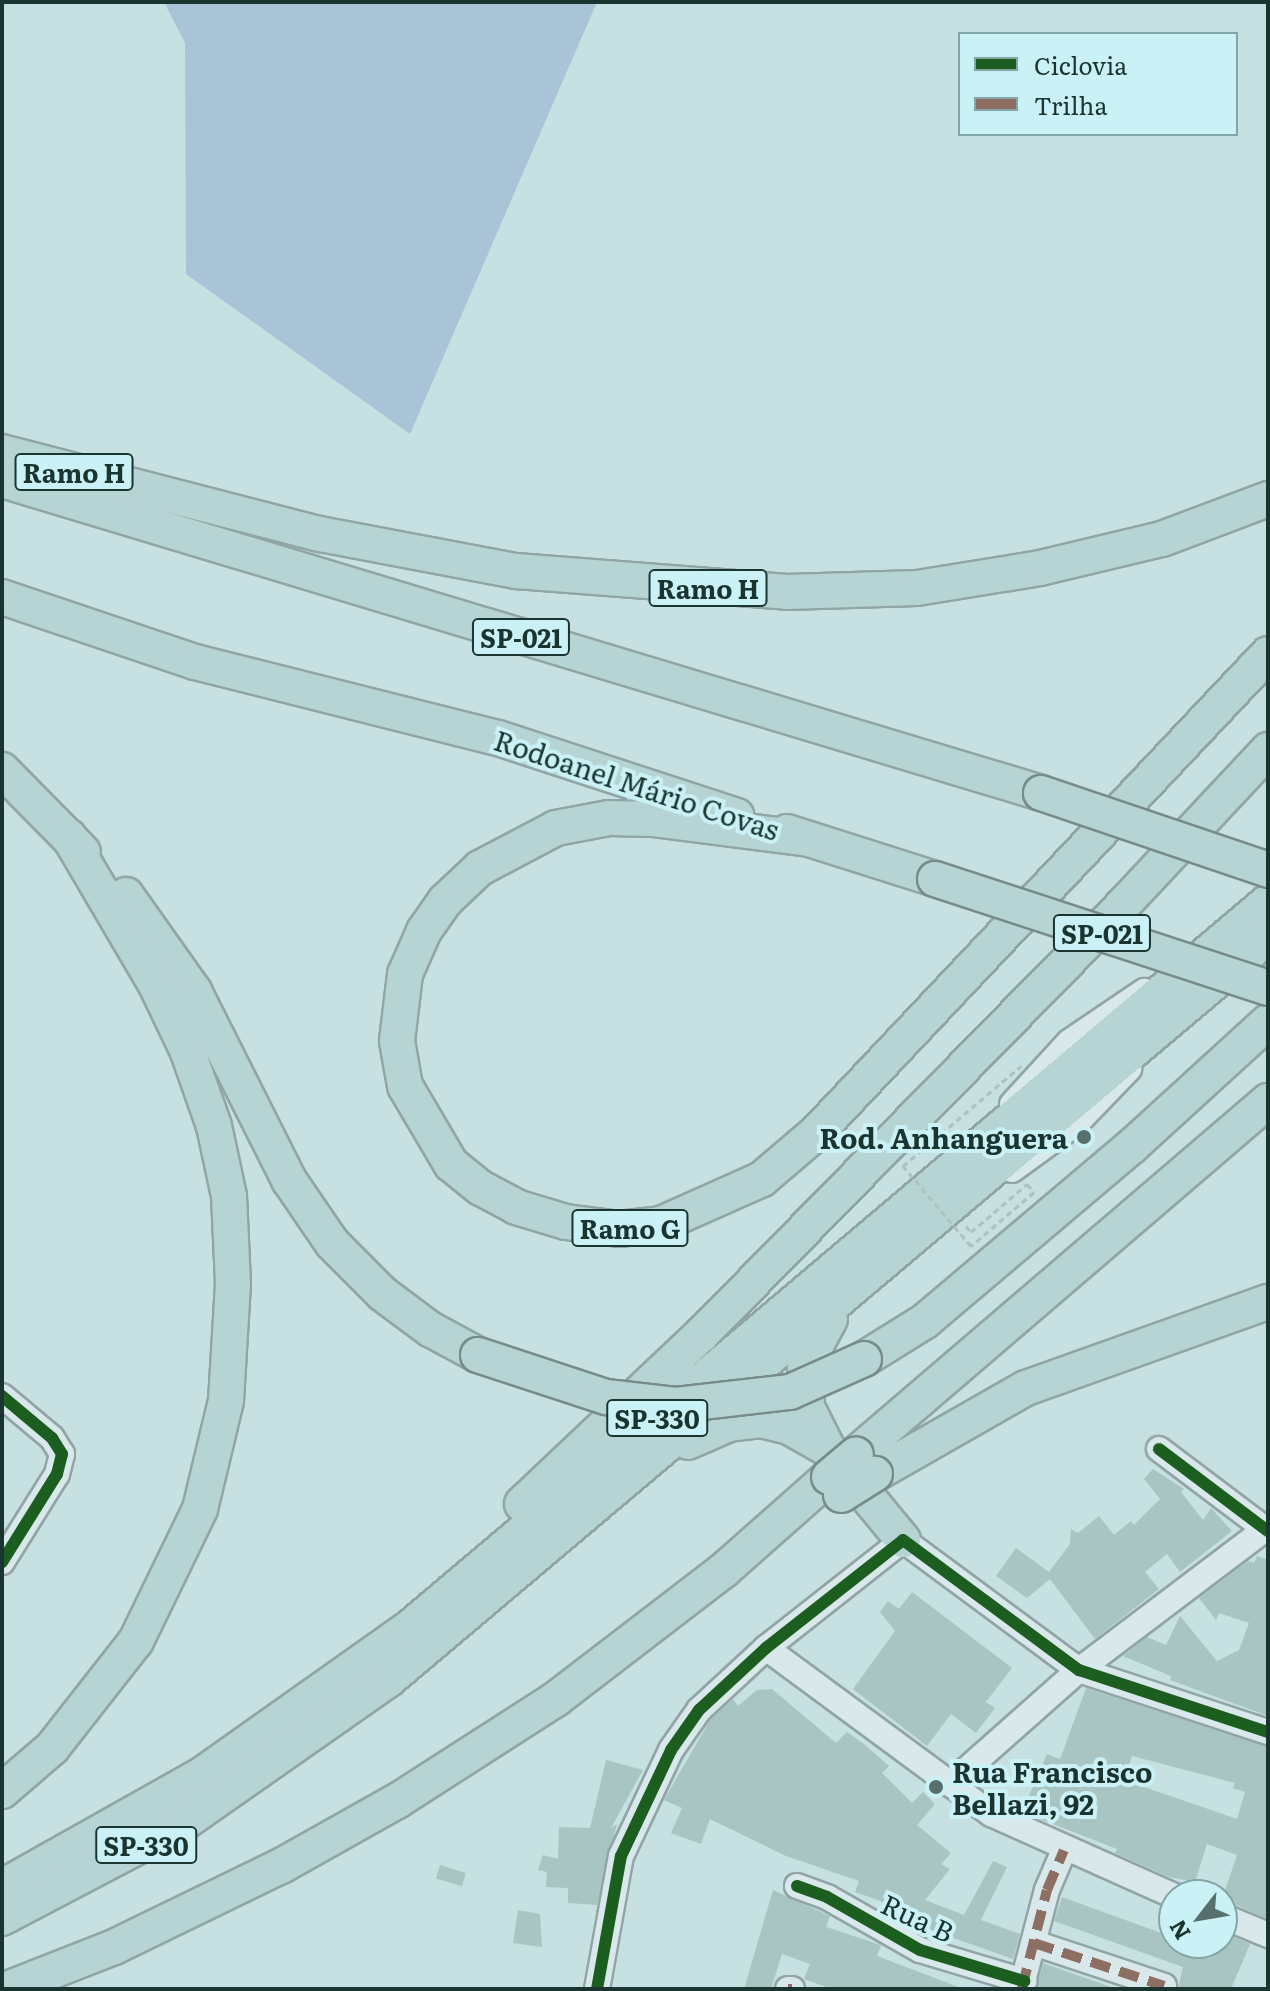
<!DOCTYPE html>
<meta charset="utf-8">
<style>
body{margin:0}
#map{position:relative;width:1270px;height:1991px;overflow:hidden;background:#c7e0e2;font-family:Literata,serif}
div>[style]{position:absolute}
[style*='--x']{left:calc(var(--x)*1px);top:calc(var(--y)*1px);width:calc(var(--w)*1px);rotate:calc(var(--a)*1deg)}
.green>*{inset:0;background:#a8c4d6}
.building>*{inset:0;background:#a8c5c2;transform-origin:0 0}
.roads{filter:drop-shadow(2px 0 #91a5a6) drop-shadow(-2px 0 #91a5a6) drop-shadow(0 2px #91a5a6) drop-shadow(0 -2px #91a5a6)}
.minor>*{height:24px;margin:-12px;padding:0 12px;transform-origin:12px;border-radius:12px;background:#d9e8ea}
.highway>*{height:34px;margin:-17px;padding:0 17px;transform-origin:17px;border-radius:17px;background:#b7d4d4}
.path-bridge>*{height:3px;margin-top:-1.5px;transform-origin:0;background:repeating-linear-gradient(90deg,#b0c1c1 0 6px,transparent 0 10px)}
.bridges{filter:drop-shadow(2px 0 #788b8b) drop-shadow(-2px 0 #788b8b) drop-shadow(0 2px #788b8b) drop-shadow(0 -2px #788b8b)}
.highway-bridge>*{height:34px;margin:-17px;padding:0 17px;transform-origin:17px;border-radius:17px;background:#b7d4d4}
.quiet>*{height:10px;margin-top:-5px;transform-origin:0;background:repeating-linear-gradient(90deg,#8d6e63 0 20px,transparent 0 30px)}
.cycleway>*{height:12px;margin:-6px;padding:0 6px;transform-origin:6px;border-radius:6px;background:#1b5e20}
.dots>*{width:22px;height:22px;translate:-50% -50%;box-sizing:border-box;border:4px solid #caf2f6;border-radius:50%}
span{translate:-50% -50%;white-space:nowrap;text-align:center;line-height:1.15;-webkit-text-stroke:8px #caf2f6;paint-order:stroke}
.shield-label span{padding:2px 6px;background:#caf2f6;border:2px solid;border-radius:6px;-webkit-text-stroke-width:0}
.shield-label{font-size:26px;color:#1a3430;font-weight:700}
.street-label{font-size:28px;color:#1a3430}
.poi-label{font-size:28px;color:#1a3430;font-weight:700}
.right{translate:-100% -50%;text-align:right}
.left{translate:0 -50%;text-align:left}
.frame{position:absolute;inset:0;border:4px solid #1a3430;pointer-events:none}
.legend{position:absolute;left:958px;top:32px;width:280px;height:104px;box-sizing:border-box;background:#caf2f6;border:2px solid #84a6a7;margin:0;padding:10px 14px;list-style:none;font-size:24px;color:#1a3430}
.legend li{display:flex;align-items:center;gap:16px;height:40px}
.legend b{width:40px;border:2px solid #84a6a7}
.north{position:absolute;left:1158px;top:1879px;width:80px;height:80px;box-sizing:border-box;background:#caf2f6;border:2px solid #84a6a7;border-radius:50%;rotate:239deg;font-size:22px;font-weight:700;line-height:32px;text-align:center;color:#1a3430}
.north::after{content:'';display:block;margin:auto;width:28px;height:36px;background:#57706e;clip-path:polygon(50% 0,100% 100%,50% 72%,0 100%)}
</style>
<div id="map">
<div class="green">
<i style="clip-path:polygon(164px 2px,597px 2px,410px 434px,186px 274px,185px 43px)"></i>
</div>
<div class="building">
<i style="clip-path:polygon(1153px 1469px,1184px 1489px,1181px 1492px,1203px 1520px,1211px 1508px,1232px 1531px,1180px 1572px,1167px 1554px,1145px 1572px,1159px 1589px,1095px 1639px,1050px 1579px,1027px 1598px,996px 1576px,1016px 1548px,1049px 1572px,1070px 1544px,1071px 1529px,1078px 1533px,1099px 1516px,1114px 1535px,1131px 1521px,1134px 1525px,1160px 1499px,1144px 1479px)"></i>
<i style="clip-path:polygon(1257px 1556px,1268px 1560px,1268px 1716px,1170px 1680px,1171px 1676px,1123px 1656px,1147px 1637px,1166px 1645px,1180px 1616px,1217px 1661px,1239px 1650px,1249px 1623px,1219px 1613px,1216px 1620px,1199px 1598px,1248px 1561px,1254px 1563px)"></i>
<i style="clip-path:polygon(912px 1592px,1012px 1668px,986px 1702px,995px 1708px,976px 1733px,951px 1714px,927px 1746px,853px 1689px,895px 1631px,880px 1612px,888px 1601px,899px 1609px)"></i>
<i style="clip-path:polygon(evenodd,1086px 1688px,1268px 1747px,1268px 1919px,1222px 1899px,1237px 1855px,1207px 1844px,1195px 1882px,1169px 1877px,1115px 1853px,1117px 1849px,1022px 1812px,1047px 1754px,1060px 1759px,1086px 1688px,1132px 1756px,1235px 1783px,1233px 1788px,1245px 1792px,1237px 1819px,1124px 1780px,1132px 1756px)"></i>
<i style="clip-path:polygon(772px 1689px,836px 1743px,847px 1732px,864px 1744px,889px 1766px,882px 1773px,912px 1803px,923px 1792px,935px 1804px,917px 1825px,951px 1853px,941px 1864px,950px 1869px,925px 1900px,964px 1915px,993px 1861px,1007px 1867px,981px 1920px,1020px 1934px,1013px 1959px,908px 1922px,912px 1912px,855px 1892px,859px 1881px,786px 1856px,710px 1819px,701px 1844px,671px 1833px,682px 1808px,664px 1800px,710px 1720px,733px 1699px,738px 1706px,757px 1690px)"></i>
<i style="clip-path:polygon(606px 1760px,643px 1770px,611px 1828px,617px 1824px,597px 1905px,568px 1903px,568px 1888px,546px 1887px,547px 1872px,538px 1870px,543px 1855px,558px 1859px,559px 1827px,590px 1828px)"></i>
<i style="left:440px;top:1865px;width:27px;height:14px;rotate:17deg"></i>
<i style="clip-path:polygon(773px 1890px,830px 1916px,826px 1927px,881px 1945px,877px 1956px,964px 1989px,832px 1989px,804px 1979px,810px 1964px,782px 1954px,771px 1989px,744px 1989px)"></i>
<i style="clip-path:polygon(1062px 1897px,1172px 1937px,1170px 1943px,1222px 1943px,1222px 1932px,1250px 1944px,1231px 1989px,1178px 1989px,1183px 1967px,1054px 1921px)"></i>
<i style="clip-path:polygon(518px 1910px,540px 1914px,542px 1947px,513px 1943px)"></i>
<i style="clip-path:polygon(1043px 1963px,1111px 1987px,1111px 1989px,1036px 1989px)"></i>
</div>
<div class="roads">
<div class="minor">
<i style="--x:1012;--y:1104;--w:84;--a:-47.4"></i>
<i style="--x:1069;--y:1042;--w:91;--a:-34.2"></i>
<i style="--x:1012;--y:1170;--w:82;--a:-36"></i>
<i style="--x:1078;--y:1122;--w:74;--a:-46.1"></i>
<i style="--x:2;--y:1396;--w:65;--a:40"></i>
<i style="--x:52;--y:1438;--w:19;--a:58"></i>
<i style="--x:62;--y:1454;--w:21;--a:104"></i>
<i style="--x:57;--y:1474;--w:104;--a:122"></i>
<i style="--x:1159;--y:1449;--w:136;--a:37"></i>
<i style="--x:766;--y:1648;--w:280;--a:36.4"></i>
<i style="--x:991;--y:1814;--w:201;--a:24.1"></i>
<i style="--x:950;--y:1784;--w:172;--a:-41.5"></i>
<i style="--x:1079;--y:1670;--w:232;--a:-37.1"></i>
<i style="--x:797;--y:1886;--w:32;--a:20"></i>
<i style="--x:827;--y:1897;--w:107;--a:29.7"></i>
<i style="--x:920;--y:1950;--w:109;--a:16.6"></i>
<i style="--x:1222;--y:1916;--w:50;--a:22.4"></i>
<i style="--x:1034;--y:1943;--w:137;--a:18.3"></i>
<i style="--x:597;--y:1989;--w:135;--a:-79.8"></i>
<i style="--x:621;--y:1856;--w:117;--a:-64.7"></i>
<i style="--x:671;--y:1750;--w:49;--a:-55"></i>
<i style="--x:699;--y:1710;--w:91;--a:-42.8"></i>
<i style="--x:766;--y:1648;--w:174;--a:-38.2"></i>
<i style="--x:903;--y:1540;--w:219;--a:36.5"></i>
<i style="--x:1079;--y:1670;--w:199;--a:18.2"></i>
<i style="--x:788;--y:1989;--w:4;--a:0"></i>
<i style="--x:1021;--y:1989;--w:102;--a:-75.3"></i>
<i style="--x:1047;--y:1890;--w:43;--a:-67"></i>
</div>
<div class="highway">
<i style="--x:2;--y:452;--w:328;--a:14.5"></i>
<i style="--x:320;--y:534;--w:199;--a:10.7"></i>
<i style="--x:516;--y:571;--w:272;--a:4.4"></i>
<i style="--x:787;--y:592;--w:130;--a:-1.8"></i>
<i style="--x:917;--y:588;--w:125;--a:-9.2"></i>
<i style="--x:1040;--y:568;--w:125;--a:-13.4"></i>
<i style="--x:1162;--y:539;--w:113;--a:-20.7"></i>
<i style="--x:2;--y:480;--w:1085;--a:16.76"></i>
<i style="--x:2;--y:597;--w:204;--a:18.6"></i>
<i style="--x:195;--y:662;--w:312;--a:14.1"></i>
<i style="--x:498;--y:738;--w:251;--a:18.1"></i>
<i style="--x:2;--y:770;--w:115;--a:45.4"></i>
<i style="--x:787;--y:832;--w:155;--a:17.6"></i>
<i style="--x:809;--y:839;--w:158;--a:-172.7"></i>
<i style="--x:652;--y:819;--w:43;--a:-178.7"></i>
<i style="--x:609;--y:818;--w:54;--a:169.3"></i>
<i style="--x:556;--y:828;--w:86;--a:152.2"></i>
<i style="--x:480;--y:868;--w:48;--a:136.7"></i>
<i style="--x:445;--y:901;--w:37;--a:125"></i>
<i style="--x:424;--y:931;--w:47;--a:113.8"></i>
<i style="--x:405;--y:974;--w:67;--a:96.8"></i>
<i style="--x:397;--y:1041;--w:46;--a:79.9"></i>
<i style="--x:405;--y:1086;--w:91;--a:59.5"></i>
<i style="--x:451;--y:1164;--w:38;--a:39"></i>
<i style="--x:481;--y:1188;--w:40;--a:28"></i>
<i style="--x:516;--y:1207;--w:52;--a:16.7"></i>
<i style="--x:566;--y:1222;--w:53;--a:7.5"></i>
<i style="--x:619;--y:1229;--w:42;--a:-6.8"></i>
<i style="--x:661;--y:1224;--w:111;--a:-24"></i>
<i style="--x:762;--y:1179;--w:72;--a:-40.5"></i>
<i style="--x:817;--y:1132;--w:657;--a:-46.66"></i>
<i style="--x:126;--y:895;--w:118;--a:54.7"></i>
<i style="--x:194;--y:991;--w:212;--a:63.3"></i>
<i style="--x:289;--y:1180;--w:76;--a:55.7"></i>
<i style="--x:332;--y:1243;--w:72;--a:45"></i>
<i style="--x:383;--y:1294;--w:59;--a:36.7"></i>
<i style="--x:430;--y:1329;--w:55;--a:28.4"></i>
<i style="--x:830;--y:1319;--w:53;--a:118"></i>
<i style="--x:805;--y:1366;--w:41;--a:87.2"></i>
<i style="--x:807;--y:1407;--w:47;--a:63.4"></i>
<i style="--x:828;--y:1449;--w:118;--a:50.5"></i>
<i style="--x:864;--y:1359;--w:72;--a:-31.9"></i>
<i style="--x:925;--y:1321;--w:271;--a:-40.2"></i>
<i style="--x:1132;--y:1146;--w:184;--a:-42.4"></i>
<i style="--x:688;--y:1442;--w:45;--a:-23.7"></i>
<i style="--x:729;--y:1424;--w:32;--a:-7"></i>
<i style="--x:761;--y:1420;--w:29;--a:14"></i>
<i style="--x:789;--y:1427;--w:45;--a:29.4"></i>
<i style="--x:856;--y:1454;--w:543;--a:-40.59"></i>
<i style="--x:875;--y:1474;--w:174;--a:-29.7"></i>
<i style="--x:1026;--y:1388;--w:257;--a:-19.6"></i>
<i style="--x:522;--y:1504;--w:248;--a:-43.4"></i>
<i style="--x:702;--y:1334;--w:602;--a:-45.54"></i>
<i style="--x:1124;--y:904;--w:211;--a:-46.9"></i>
<i style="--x:2;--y:1791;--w:66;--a:-40.7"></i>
<i style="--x:52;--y:1748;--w:136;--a:-51.9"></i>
<i style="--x:136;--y:1641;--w:147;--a:-64.1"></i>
<i style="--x:200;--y:1509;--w:111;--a:-76.5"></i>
<i style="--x:226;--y:1401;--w:117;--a:-86.6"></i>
<i style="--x:233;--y:1284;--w:88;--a:-92.6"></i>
<i style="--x:229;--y:1196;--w:72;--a:-102.1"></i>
<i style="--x:214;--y:1126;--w:78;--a:-109.4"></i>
<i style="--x:188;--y:1052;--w:74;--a:-115.5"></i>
<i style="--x:156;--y:985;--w:172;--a:-120.4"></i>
<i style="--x:2;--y:1887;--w:227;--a:-29.3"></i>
<i style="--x:200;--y:1776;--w:255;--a:-35.3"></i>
<i style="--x:408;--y:1629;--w:1126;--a:-40.21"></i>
<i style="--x:2;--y:1918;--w:207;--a:-27.7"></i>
<i style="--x:185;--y:1822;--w:248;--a:-35"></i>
<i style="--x:388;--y:1680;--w:1152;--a:-40.18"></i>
<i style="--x:7;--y:1989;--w:115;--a:-21.4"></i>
<i style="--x:114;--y:1947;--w:186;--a:-25.9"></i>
<i style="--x:281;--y:1866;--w:133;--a:-29.3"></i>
<i style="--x:397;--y:1801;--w:189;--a:-32.7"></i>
<i style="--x:556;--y:1699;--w:212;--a:-37.5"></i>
<i style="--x:724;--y:1570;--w:140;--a:-41.5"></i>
</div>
</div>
<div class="path-bridge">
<i style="--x:966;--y:1226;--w:8;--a:50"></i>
<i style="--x:971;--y:1232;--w:74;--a:-40.6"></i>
<i style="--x:1027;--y:1184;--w:11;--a:49"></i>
<i style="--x:1034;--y:1192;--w:83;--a:139.4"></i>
<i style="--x:971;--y:1246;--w:105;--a:-130.4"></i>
<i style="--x:903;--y:1166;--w:155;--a:-40.3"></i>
</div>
<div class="bridges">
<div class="highway-bridge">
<i style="--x:1041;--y:793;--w:240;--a:18.7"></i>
<i style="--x:935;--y:879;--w:350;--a:18.1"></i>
<i style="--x:478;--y:1355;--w:135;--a:18.2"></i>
<i style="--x:606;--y:1397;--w:70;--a:6.5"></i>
<i style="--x:676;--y:1405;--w:115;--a:-6.5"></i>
<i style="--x:790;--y:1392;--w:81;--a:-24"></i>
<i style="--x:829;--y:1477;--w:35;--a:-40"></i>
<i style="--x:841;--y:1495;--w:40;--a:-32"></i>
</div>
</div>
<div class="quiet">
<i style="--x:1034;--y:1943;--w:137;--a:18.3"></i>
<i style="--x:1022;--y:1988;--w:101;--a:-75.7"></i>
<i style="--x:1047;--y:1890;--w:43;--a:-67"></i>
<i style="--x:788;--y:1989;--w:4;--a:0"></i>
</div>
<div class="cycleway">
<i style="--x:2;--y:1396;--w:65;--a:40"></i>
<i style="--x:52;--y:1438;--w:19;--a:58"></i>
<i style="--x:62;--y:1454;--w:21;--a:104"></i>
<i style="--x:57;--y:1474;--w:104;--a:122"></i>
<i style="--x:1159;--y:1449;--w:136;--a:37"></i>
<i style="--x:797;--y:1886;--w:32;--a:20"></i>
<i style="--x:827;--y:1897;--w:107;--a:29.7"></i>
<i style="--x:920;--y:1950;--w:109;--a:16.6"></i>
<i style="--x:597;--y:1989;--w:135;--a:-79.8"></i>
<i style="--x:621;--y:1856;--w:117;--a:-64.7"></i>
<i style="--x:671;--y:1750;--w:49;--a:-55"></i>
<i style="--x:699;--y:1710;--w:91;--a:-42.8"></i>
<i style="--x:766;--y:1648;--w:174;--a:-38.2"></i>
<i style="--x:903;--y:1540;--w:219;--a:36.5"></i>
<i style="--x:1079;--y:1670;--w:199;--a:18.2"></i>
</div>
<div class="dots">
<i style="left:1084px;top:1137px;background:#57706e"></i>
<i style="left:936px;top:1787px;background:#57706e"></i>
</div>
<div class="shield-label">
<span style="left:74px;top:472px">Ramo H</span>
<span style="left:708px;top:588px">Ramo H</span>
<span style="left:521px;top:637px">SP-021</span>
<span style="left:1102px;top:933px">SP-021</span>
<span style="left:630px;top:1228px">Ramo G</span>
<span style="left:657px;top:1418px">SP-330</span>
<span style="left:146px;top:1845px">SP-330</span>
</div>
<div class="street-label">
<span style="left:637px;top:784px;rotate:18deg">Rodoanel Mário Covas</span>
<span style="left:918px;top:1917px;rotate:25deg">Rua B</span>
</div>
<div class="poi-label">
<span class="right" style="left:1068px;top:1137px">Rod. Anhanguera</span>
<span class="left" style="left:952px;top:1787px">Rua Francisco<br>Bellazi, 92</span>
</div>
<div class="frame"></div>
<ul class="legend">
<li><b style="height:10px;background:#1b5e20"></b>Ciclovia</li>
<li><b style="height:10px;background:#8d6e63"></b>Trilha</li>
</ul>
<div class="north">N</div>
</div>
